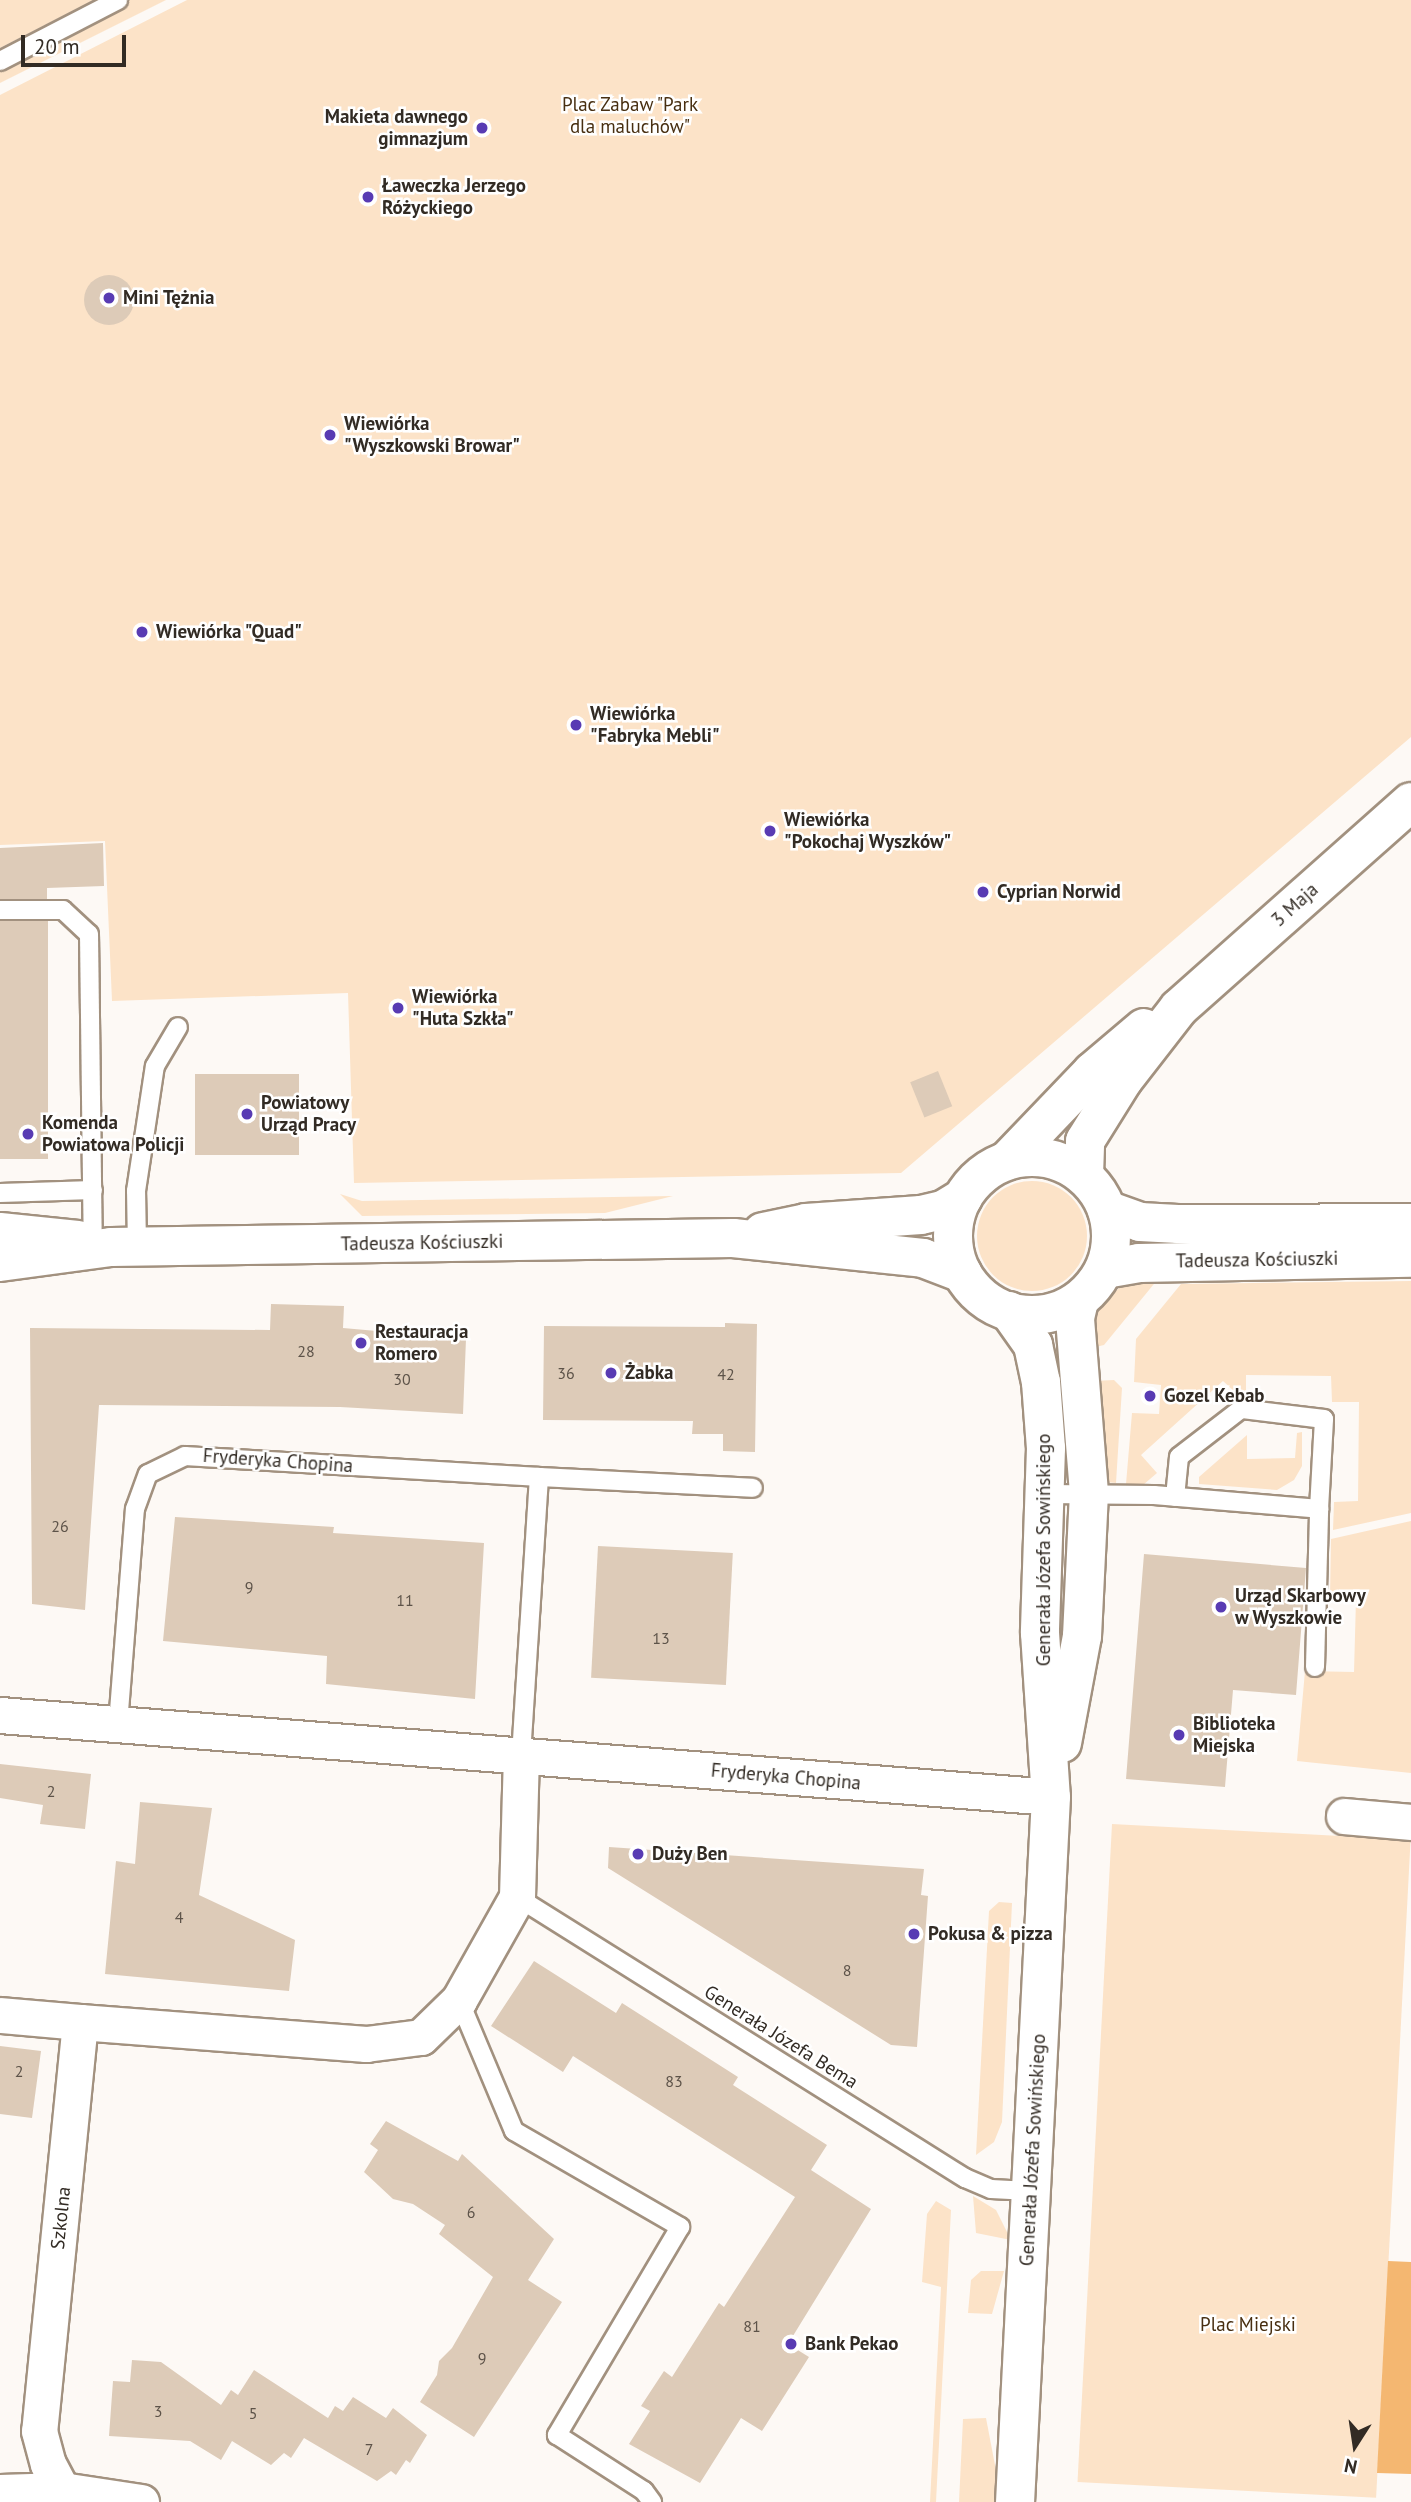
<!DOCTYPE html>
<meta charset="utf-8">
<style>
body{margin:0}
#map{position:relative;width:1411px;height:2502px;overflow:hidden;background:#fdf9f5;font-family:"PT Sans",sans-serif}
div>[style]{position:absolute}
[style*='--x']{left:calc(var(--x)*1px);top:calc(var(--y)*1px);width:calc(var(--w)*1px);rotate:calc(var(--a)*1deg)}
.green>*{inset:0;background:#fce3c8;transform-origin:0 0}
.round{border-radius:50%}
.water>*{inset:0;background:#f4b771}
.building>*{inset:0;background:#ddcbb8;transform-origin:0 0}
.roads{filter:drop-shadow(2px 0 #a2917f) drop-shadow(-2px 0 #a2917f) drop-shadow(0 2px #a2917f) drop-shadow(0 -2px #a2917f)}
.lane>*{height:18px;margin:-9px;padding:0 9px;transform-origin:9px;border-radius:9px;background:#fff}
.street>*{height:35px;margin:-17.5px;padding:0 17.5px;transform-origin:17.5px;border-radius:17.5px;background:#fff}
.secondary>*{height:38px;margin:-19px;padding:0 19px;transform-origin:19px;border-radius:19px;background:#fff}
.primary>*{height:38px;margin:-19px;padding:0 19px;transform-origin:19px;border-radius:19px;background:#fff}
.primary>.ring{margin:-19px;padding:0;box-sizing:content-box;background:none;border:38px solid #fff;border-radius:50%}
.dots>*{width:19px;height:19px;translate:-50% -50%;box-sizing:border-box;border:4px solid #fff;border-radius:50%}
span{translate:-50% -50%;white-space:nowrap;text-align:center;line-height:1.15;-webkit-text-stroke:5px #fff;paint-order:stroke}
.number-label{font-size:16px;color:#5d5349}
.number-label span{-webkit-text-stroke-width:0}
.park-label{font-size:19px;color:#482f11}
.poi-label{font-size:19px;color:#322b24;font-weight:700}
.right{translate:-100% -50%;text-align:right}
.left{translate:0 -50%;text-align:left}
.street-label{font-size:19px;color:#322b24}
.north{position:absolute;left:1320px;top:2411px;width:70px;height:70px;-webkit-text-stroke:5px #fff;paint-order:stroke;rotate:192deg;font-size:19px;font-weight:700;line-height:28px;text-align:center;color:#322b24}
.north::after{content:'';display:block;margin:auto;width:24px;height:32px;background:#322b24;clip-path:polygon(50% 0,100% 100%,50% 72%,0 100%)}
.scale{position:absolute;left:21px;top:35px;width:105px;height:32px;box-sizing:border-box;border:4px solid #322b24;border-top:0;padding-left:9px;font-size:21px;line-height:24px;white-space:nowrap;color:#322b24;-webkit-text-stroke:5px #fff;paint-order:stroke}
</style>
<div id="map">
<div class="green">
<i style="clip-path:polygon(0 0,94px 0,0 48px)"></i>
<i style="clip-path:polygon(130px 0,166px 0,0 83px,0 67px)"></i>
<i style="clip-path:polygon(187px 0,1411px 0,1411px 737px,901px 1173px,354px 1183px,348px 993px,112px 1001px,105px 841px,0 845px,0 95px)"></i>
<i class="round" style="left:977px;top:1181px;width:110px;height:110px"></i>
<i style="clip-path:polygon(340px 1194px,362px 1201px,673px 1196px,605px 1213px,362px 1216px)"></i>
<i style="clip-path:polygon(1158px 1279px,1104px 1345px,1091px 1348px,1095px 1310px,1106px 1298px,1125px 1284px)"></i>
<i style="clip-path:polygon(1411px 1281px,1411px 1513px,1333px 1530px,1334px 1502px,1358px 1501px,1359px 1402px,1332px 1402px,1331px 1376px,1246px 1375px,1246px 1402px,1223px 1381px,1141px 1455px,1157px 1473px,1143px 1485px,1126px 1484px,1132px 1413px,1159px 1414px,1161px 1385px,1134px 1382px,1136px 1339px,1181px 1284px)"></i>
<i style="clip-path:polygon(1114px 1380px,1122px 1388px,1116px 1483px,1106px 1482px,1094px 1381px)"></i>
<i style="clip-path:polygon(1302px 1432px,1302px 1466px,1294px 1480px,1277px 1490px,1199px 1484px,1199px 1477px,1247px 1435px,1247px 1459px,1295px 1458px,1297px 1433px)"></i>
<i style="clip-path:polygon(1411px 1521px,1411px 1773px,1297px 1761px,1305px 1671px,1354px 1672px,1356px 1599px,1330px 1597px,1331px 1539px)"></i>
<i style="left:1112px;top:1824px;width:299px;height:659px;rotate:3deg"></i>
<i style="clip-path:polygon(999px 1902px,1012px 1903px,1002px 2122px,994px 2142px,976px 2155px,989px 1911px)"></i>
<i style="clip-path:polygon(973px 2196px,996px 2210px,1011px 2240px,976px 2233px)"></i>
<i style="clip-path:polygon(936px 2201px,951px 2210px,936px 2502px,930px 2502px,941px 2287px,922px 2282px,927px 2214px)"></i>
<i style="clip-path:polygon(981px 2271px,1004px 2271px,992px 2314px,968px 2313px,971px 2280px)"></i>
<i style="clip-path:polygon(986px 2418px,999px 2486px,996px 2502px,959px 2502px,963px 2419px)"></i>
</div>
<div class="water">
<i style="clip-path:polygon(1388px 2261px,1411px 2262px,1411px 2474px,1377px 2473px)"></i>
</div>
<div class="building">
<i class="round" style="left:84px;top:275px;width:50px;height:50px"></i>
<i style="clip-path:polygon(103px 843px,104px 886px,47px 888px,47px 899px,0 899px,0 848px)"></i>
<i style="left:0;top:921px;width:48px;height:238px"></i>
<i style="left:938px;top:1071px;width:38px;height:30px;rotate:68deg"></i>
<i style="left:195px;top:1074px;width:104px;height:81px"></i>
<i style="clip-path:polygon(271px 1304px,344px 1306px,343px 1328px,466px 1339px,463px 1414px,340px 1407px,99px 1405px,85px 1610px,32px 1604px,30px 1328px,270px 1330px)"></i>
<i style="clip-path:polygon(725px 1323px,757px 1324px,755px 1452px,723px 1451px,723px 1434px,692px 1434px,693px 1421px,543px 1420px,544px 1326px,725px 1327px)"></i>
<i style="clip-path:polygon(175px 1517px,334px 1527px,333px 1533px,484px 1543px,475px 1699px,326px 1684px,327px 1656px,163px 1641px)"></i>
<i style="left:598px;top:1546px;width:135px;height:132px;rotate:3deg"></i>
<i style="clip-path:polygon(1144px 1554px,1306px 1568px,1296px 1695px,1233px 1690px,1225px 1787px,1126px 1779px)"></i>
<i style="clip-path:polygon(0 1764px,91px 1774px,85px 1829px,40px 1824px,43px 1805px,0 1798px)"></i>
<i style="clip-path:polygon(140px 1802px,212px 1808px,199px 1895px,295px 1940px,289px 1991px,105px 1974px,116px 1861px,135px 1864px)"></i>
<i style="clip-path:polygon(609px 1847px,924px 1869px,921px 1895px,928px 1896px,917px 2047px,891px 2045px,608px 1868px)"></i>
<i style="clip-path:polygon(534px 1961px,616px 2013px,622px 2003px,738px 2077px,733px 2085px,827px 2145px,811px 2170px,871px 2209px,788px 2344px,809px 2357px,762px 2431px,741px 2418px,700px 2483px,629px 2444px,650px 2411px,641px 2406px,664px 2371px,672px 2377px,719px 2303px,724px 2307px,795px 2197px,573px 2056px,563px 2072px,491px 2026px)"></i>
<i style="clip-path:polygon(0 2046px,41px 2051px,32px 2118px,0 2114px)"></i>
<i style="clip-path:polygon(386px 2121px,458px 2161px,462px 2154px,554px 2239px,528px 2280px,562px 2302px,474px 2437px,420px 2402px,437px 2375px,439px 2361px,452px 2348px,493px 2277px,439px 2234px,445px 2225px,413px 2204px,393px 2199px,364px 2172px,378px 2150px,370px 2144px)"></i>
<i style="clip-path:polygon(132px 2360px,161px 2362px,221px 2405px,231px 2390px,238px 2395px,254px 2370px,328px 2418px,335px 2406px,343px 2411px,353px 2397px,386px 2418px,393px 2408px,427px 2435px,410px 2463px,406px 2460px,396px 2475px,391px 2471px,377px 2481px,304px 2438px,291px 2458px,284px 2453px,271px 2465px,232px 2441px,221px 2460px,190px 2441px,109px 2436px,113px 2381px,130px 2382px)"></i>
</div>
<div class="roads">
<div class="lane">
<i style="--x:0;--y:61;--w:133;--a:-27.3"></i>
<i style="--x:0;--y:910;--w:63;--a:0"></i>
<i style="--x:63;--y:910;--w:35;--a:43"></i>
<i style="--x:89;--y:934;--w:309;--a:89.3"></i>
<i style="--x:0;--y:1193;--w:93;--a:-1.8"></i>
<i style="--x:137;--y:1246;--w:55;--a:-91"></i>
<i style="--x:136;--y:1191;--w:126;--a:-81.4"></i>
<i style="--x:155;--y:1066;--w:45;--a:-59.5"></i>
<i style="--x:539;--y:1477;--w:214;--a:2.9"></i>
<i style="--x:1045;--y:1494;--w:109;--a:0.5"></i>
<i style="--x:1154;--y:1495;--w:166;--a:4.8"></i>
<i style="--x:1319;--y:1509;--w:90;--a:-86.8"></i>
<i style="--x:1324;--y:1419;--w:84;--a:-173.1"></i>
<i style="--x:1241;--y:1409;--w:78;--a:142.3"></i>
<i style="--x:1179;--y:1457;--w:40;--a:95.7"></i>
<i style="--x:1315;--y:1667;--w:158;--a:-88.5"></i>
<i style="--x:118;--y:1724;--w:216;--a:-85.5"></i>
<i style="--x:135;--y:1509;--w:37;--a:-70"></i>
<i style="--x:148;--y:1474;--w:41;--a:-25.9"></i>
<i style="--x:185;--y:1456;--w:355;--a:3.4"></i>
<i style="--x:539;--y:1477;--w:280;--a:93.7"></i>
<i style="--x:517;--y:1897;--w:529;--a:32.1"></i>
<i style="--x:965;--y:2178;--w:28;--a:23"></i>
<i style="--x:991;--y:2189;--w:39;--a:3"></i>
<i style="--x:459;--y:2000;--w:142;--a:67.2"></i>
<i style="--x:514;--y:2131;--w:192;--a:30"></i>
<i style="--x:680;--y:2227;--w:242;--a:120.6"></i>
<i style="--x:557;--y:2435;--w:103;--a:32.8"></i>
<i style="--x:644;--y:2491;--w:14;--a:54"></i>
</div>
<div class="street">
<i style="--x:0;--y:1715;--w:1054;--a:4.46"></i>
<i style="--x:1344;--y:1816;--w:67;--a:5.1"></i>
<i style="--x:0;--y:2015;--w:80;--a:5"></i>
<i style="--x:80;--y:2022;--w:411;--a:95.7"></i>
<i style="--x:39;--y:2431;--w:34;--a:75"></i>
<i style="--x:48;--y:2464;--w:30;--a:62"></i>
<i style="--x:80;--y:2022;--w:287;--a:4.4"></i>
<i style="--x:366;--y:2044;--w:55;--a:-7.3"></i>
<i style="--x:421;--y:2037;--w:53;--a:-44.2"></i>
<i style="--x:459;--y:2000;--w:118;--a:-60.6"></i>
<i style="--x:517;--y:1897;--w:141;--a:-88.4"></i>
<i style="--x:0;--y:2492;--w:62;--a:-1.8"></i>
<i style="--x:62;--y:2490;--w:80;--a:8.6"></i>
</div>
<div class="secondary">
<i style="--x:1008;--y:1160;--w:122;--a:-46.3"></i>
<i style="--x:1092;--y:1072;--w:68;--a:-40.2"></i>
<i style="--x:1084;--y:1175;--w:34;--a:-88"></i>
<i style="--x:1085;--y:1141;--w:72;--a:-58.1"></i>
<i style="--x:1123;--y:1080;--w:91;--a:-52.1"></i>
<i style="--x:1179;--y:1008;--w:310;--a:-41.6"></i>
<i style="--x:1009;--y:1311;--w:42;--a:54.8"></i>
<i style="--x:1033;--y:1345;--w:38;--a:78"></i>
<i style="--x:1041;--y:1382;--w:66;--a:85.7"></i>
<i style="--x:1046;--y:1448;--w:185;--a:91.9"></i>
<i style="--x:1040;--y:1633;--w:164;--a:86.2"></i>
<i style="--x:1051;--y:1797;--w:706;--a:92.92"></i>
<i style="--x:1062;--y:1743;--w:109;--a:-79.4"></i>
<i style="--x:1082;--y:1636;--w:143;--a:-87.2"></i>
<i style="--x:1089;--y:1493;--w:176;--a:-94.6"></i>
<i style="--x:1075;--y:1318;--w:18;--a:-77"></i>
</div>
<div class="primary">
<i class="ring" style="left:953px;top:1157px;width:120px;height:120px"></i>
<i style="--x:1107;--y:1210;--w:35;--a:20"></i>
<i style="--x:1140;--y:1222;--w:38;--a:3"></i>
<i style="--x:1178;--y:1224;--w:233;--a:-0.2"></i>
<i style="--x:0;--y:1232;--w:78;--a:5.9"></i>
<i style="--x:763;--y:1232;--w:44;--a:-11.8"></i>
<i style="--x:806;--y:1223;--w:115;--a:-4"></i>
<i style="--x:921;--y:1215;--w:23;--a:-13"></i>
<i style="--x:943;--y:1210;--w:23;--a:-31"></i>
<i style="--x:0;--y:1262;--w:112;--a:-7.7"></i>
<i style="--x:111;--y:1247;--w:622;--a:-0.83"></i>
<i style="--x:733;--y:1238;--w:191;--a:6"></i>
<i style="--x:923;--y:1258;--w:42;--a:21"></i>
<i style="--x:1105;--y:1269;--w:35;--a:-10"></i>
<i style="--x:1139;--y:1263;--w:272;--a:-1.1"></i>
</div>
</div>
<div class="dots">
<i style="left:482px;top:128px;background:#583bb3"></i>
<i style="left:368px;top:197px;background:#583bb3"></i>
<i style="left:109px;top:298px;background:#583bb3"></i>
<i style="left:330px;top:435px;background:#583bb3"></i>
<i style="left:142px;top:632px;background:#583bb3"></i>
<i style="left:576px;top:725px;background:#583bb3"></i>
<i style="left:770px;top:831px;background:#583bb3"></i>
<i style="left:983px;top:892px;background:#583bb3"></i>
<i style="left:398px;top:1008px;background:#583bb3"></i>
<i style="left:247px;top:1114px;background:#583bb3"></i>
<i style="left:28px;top:1134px;background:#583bb3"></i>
<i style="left:361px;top:1343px;background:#583bb3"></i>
<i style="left:611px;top:1373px;background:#583bb3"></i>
<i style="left:1150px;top:1396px;background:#583bb3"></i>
<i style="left:1221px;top:1607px;background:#583bb3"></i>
<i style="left:1179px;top:1735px;background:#583bb3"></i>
<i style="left:638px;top:1854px;background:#583bb3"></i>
<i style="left:914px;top:1934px;background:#583bb3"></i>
<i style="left:791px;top:2344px;background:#583bb3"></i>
</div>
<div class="number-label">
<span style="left:306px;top:1351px">28</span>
<span style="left:566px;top:1373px">36</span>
<span style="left:726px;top:1374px">42</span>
<span style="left:402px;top:1379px">30</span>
<span style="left:60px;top:1526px">26</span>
<span style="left:249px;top:1587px">9</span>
<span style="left:405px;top:1600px">11</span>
<span style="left:661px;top:1638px">13</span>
<span style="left:51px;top:1791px">2</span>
<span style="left:179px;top:1917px">4</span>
<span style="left:847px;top:1970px">8</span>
<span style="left:19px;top:2071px">2</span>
<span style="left:674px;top:2081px">83</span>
<span style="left:471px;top:2212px">6</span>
<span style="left:752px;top:2326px">81</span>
<span style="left:482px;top:2358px">9</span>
<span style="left:158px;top:2411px">3</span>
<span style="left:253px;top:2413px">5</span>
<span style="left:369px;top:2449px">7</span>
</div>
<div class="park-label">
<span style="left:630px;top:116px">Plac Zabaw "Park<br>dla maluchów"</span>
<span style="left:1248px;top:2325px">Plac Miejski</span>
</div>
<div class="poi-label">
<span class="right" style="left:468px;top:128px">Makieta dawnego<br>gimnazjum</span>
<span class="left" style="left:382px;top:197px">Ławeczka Jerzego<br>Różyckiego</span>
<span class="left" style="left:123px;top:298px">Mini Tężnia</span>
<span class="left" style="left:344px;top:435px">Wiewiórka<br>"Wyszkowski Browar"</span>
<span class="left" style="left:156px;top:632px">Wiewiórka "Quad"</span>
<span class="left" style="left:590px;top:725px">Wiewiórka<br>"Fabryka Mebli"</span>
<span class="left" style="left:784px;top:831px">Wiewiórka<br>"Pokochaj Wyszków"</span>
<span class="left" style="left:997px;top:892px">Cyprian Norwid</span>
<span class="left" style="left:412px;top:1008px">Wiewiórka<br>"Huta Szkła"</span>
<span class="left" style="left:261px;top:1114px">Powiatowy<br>Urząd Pracy</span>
<span class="left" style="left:42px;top:1134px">Komenda<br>Powiatowa Policji</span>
<span class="left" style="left:375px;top:1343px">Restauracja<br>Romero</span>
<span class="left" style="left:625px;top:1373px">Żabka</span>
<span class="left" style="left:1164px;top:1396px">Gozel Kebab</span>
<span class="left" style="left:1235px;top:1607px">Urząd Skarbowy<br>w Wyszkowie</span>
<span class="left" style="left:1193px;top:1735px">Biblioteka<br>Miejska</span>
<span class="left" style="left:652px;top:1854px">Duży Ben</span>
<span class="left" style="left:928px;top:1934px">Pokusa &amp; pizza</span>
<span class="left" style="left:805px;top:2344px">Bank Pekao</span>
</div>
<div class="street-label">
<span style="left:1295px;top:905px;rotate:-42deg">3 Maja</span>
<span style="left:422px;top:1243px;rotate:-1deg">Tadeusza Kościuszki</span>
<span style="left:1257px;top:1260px;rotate:-1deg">Tadeusza Kościuszki</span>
<span style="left:278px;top:1461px;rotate:4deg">Fryderyka Chopina</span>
<span style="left:1044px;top:1550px;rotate:-90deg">Generała Józefa Sowińskiego</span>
<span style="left:786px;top:1777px;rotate:5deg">Fryderyka Chopina</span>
<span style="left:781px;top:2037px;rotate:32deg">Generała Józefa Bema</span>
<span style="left:1033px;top:2150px;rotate:-87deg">Generała Józefa Sowińskiego</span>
<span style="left:61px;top:2218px;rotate:-84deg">Szkolna</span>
</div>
<div class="north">N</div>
<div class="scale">20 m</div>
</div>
